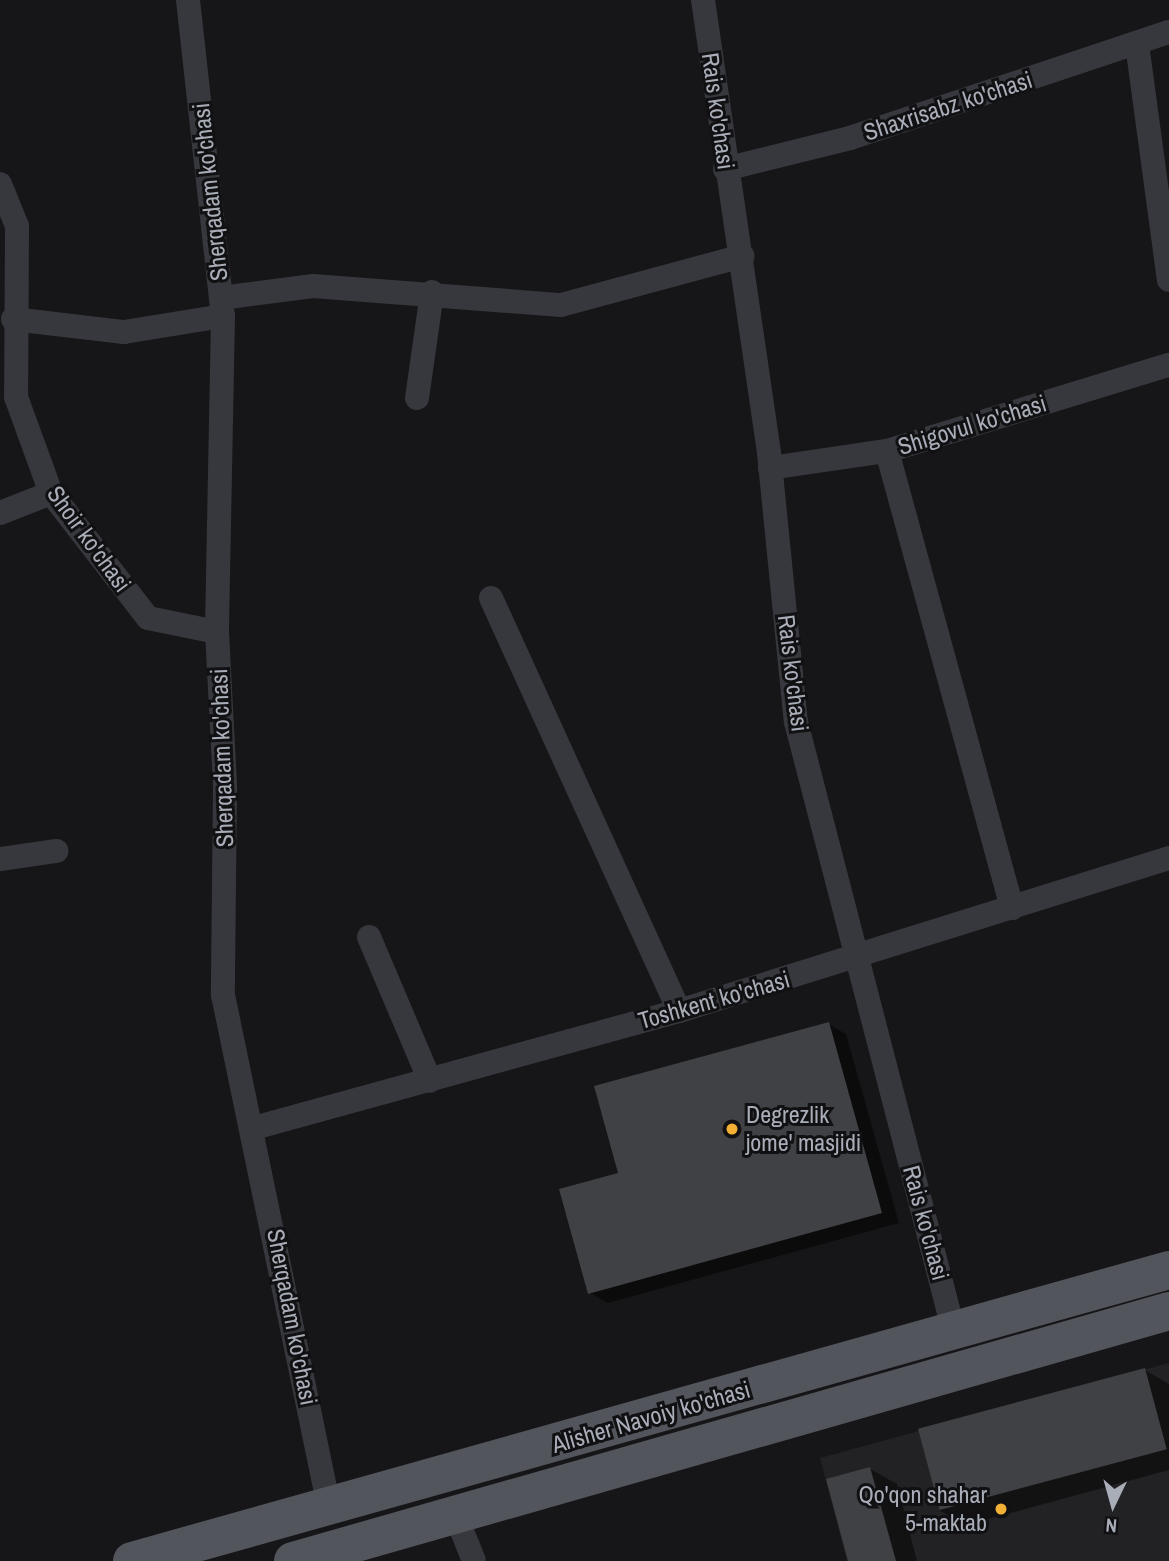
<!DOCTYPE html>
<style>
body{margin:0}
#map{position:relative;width:1169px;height:1561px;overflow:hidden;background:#161618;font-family:"Archivo Narrow",sans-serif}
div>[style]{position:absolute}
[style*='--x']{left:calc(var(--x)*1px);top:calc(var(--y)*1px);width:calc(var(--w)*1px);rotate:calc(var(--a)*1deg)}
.built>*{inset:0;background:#222225}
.shadow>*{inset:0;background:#0007}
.building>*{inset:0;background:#404145;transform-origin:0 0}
.minor>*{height:24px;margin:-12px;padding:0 12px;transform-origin:12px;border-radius:12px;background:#37383d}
.primary>*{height:38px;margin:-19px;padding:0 19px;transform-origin:19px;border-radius:19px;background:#53555c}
.dots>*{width:19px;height:19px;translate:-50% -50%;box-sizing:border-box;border:4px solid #111113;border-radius:50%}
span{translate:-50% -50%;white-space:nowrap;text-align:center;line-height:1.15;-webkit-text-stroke:6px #111113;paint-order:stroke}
.street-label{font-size:24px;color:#a8adb8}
.poi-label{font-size:24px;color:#a8adb8}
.left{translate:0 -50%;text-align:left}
.right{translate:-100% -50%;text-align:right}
.north{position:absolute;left:1078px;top:1470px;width:70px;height:70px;-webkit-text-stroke:5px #111113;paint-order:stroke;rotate:185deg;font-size:19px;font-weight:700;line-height:28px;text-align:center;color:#a8adb8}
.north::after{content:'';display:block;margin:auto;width:24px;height:32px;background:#a8adb8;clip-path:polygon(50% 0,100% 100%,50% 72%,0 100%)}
</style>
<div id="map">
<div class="built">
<i style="clip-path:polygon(1169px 1363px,1169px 1561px,847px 1561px,820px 1458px)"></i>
</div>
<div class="shadow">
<i style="clip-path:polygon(828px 1024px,846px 1034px,899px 1223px,608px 1303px,590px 1293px,620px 1174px)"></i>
<i style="clip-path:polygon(1145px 1370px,1169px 1384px,1169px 1470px,966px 1525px,939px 1510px)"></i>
<i style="clip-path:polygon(870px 1469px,897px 1484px,917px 1561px,850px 1561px)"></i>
</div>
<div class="building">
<i style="clip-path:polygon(829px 1022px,882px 1213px,588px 1294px,559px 1189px,618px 1173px,594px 1086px)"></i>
<i style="left:1145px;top:1368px;width:84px;height:235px;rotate:75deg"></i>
<i style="clip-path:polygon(870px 1467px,896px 1561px,848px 1561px,826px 1479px)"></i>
</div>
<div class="minor">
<i style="--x:188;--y:0;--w:318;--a:83.7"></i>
<i style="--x:223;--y:316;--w:316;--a:91.1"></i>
<i style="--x:217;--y:632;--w:155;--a:87"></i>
<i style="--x:225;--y:787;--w:208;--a:90.6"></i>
<i style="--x:223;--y:995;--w:523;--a:78.3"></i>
<i style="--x:703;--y:0;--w:458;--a:81.7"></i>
<i style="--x:769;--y:453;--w:270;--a:84.3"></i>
<i style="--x:796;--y:722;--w:630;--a:75.48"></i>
<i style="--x:1137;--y:44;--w:238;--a:82.3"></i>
<i style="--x:725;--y:169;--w:129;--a:-13.9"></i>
<i style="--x:850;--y:138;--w:336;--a:-18.4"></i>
<i style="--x:0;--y:184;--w:45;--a:68"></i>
<i style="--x:17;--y:226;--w:171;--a:90.3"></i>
<i style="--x:16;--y:397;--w:102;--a:70"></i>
<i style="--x:51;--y:493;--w:158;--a:52.2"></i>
<i style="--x:148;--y:618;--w:70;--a:11.5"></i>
<i style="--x:221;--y:298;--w:93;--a:-7.4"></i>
<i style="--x:313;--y:286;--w:249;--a:4.4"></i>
<i style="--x:561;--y:305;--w:188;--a:-15.1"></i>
<i style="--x:13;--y:319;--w:112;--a:6.7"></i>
<i style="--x:124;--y:332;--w:100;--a:-9.2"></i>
<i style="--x:417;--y:398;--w:107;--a:-81.9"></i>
<i style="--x:887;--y:451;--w:474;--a:74.7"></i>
<i style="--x:770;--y:468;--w:118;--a:-8.3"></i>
<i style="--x:887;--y:451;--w:295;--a:-17"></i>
<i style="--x:0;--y:513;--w:55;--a:-21.4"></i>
<i style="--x:491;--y:598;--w:454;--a:65.5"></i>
<i style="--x:0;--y:859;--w:57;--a:-8.1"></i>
<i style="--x:369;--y:937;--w:156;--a:67"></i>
<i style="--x:254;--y:1128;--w:441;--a:-15.4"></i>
<i style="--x:679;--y:1011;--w:513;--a:-17.34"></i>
<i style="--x:456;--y:1516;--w:48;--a:68.2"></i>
</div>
<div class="primary">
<i style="--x:132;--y:1561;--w:1077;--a:-15.68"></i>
<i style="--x:293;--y:1561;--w:911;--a:-15.93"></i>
</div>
<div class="dots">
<i style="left:732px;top:1129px;background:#f2b134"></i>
<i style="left:1001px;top:1509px;background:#f2b134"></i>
</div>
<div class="street-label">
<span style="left:948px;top:106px;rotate:-18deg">Shaxrisabz ko'chasi</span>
<span style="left:718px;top:111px;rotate:82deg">Rais ko'chasi</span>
<span style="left:210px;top:192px;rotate:-96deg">Sherqadam ko'chasi</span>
<span style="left:972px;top:425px;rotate:-17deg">Shigovul ko'chasi</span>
<span style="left:89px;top:539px;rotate:54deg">Shoir ko'chasi</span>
<span style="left:793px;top:673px;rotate:83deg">Rais ko'chasi</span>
<span style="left:222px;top:758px;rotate:-92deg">Sherqadam ko'chasi</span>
<span style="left:714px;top:1000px;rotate:-16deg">Toshkent ko'chasi</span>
<span style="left:926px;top:1223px;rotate:75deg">Rais ko'chasi</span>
<span style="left:292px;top:1317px;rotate:79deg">Sherqadam ko'chasi</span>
<span style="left:651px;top:1417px;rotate:-16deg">Alisher Navoiy ko'chasi</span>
</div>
<div class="poi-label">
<span class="left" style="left:746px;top:1129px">Degrezlik<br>jome' masjidi</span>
<span class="right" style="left:987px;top:1509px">Qo'qon shahar<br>5-maktab</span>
</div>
<div class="north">N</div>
</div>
